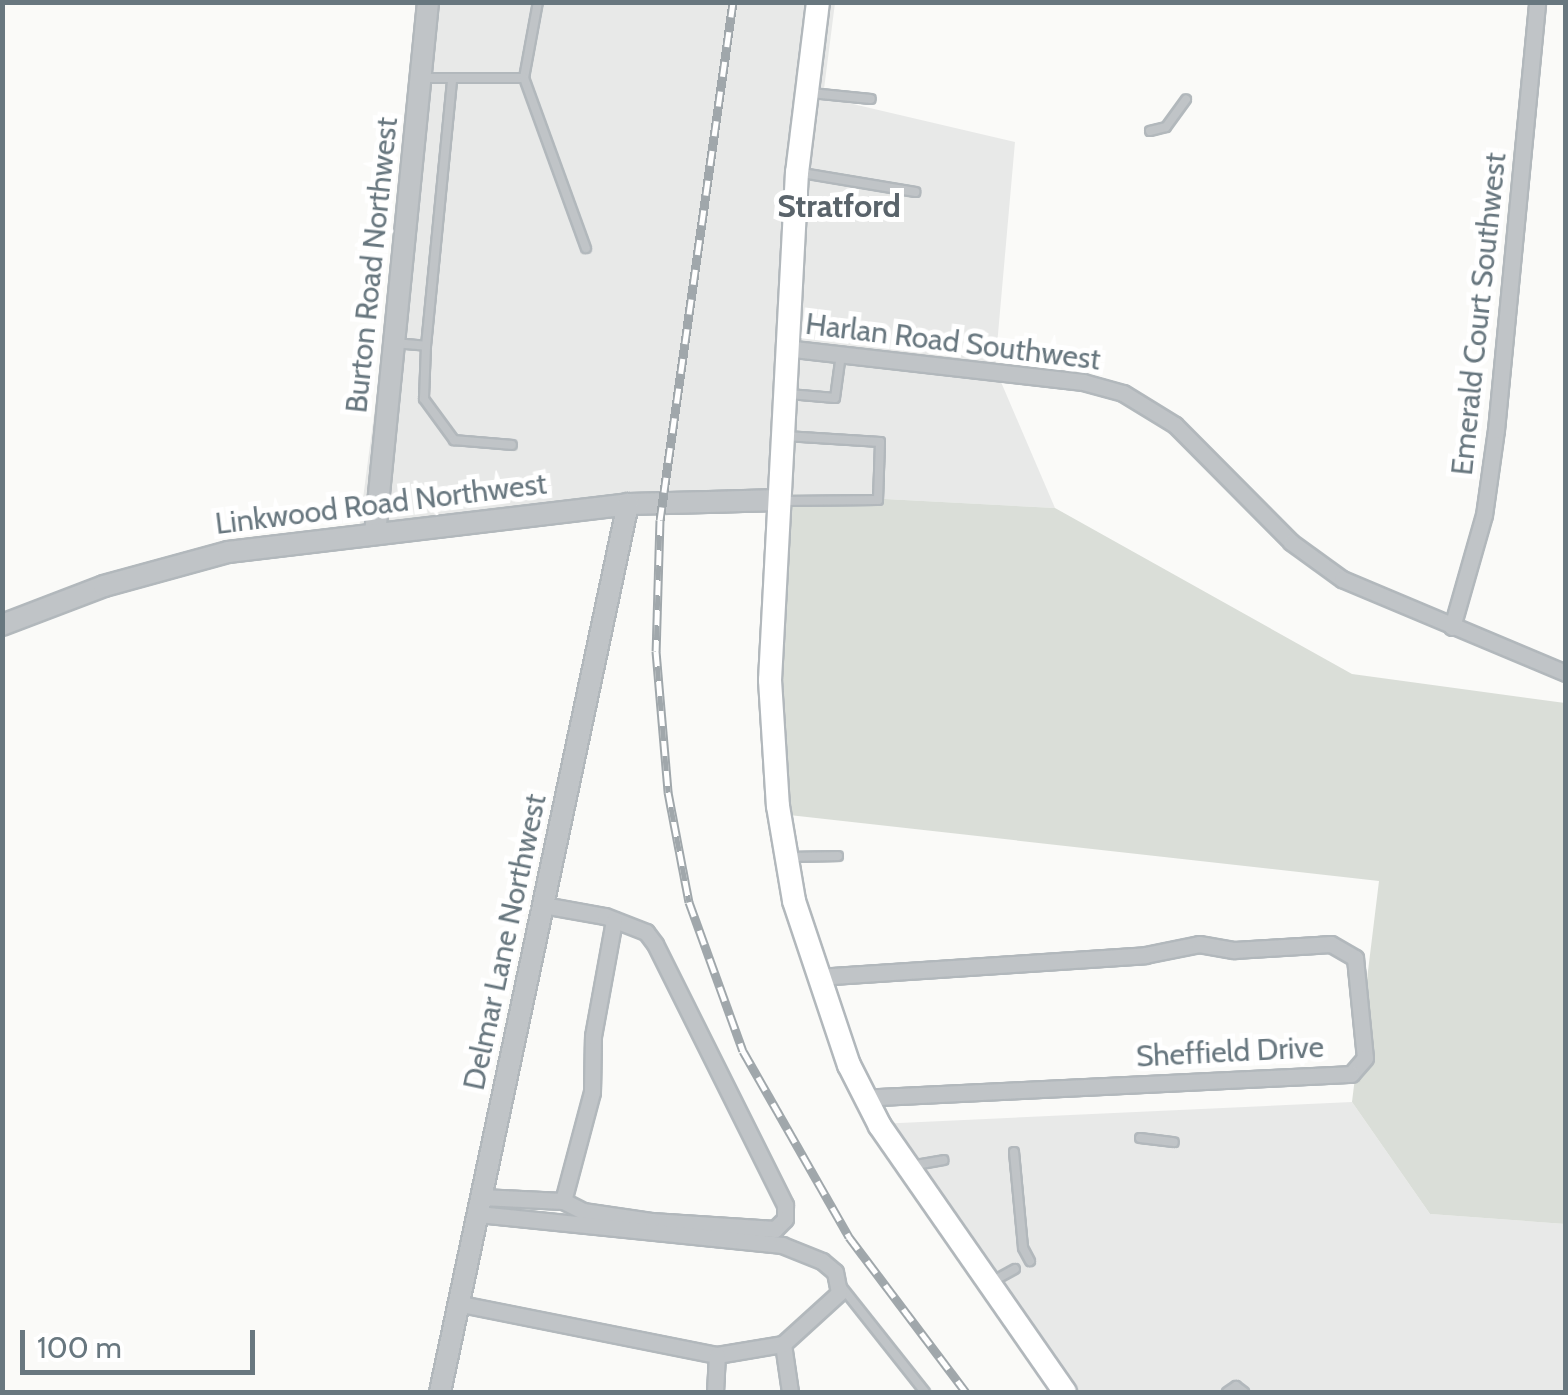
<!DOCTYPE html>
<style>
body{margin:0}
#map{position:relative;width:1568px;height:1395px;overflow:hidden;background:#fafaf8;font-family:Cabin,sans-serif}
div>[style]{position:absolute}
[style*='--x']{left:calc(var(--x)*1px);top:calc(var(--y)*1px);width:calc(var(--w)*1px);rotate:calc(var(--a)*1deg)}
.built>*{inset:0;background:#e8e9e8}
.green>*{inset:0;background:#daded8}
.roads{filter:drop-shadow(2px 0 #b2b8bc) drop-shadow(-2px 0 #b2b8bc) drop-shadow(0 2px #b2b8bc) drop-shadow(0 -2px #b2b8bc)}
.service>*{height:8px;margin:-4px;padding:0 4px;transform-origin:4px;border-radius:4px;background:#c0c4c7}
.minor>*{height:15px;margin:-7.5px;padding:0 7.5px;transform-origin:7.5px;border-radius:7.5px;background:#c0c4c7}
.tertiary>*{height:20px;margin:-10px;padding:0 10px;transform-origin:10px;border-radius:10px;background:#c0c4c7}
.secondary>*{height:22px;margin:-11px;padding:0 11px;transform-origin:11px;border-radius:11px;background:#fff}
.rail>*{height:9px;margin-top:-4.5px;transform-origin:0;background:repeating-linear-gradient(90deg,#fff 0 15px,#a0a7ab 0 30px);box-sizing:border-box;border-block:2px solid #a0a7ab}
span{translate:-50% -50%;white-space:nowrap;text-align:center;line-height:1.15;-webkit-text-stroke:10px #fff;paint-order:stroke}
.street-label{font-size:30px;color:#68777f}
.neighbourhood-label{font-size:32px;color:#5a646b;font-weight:700}
.frame{position:absolute;inset:0;border:5px solid #68777f;pointer-events:none}
.scale{position:absolute;left:20px;top:1330px;width:235px;height:45px;box-sizing:border-box;border:5px solid #68777f;border-top:0;padding-left:12px;font-size:30px;line-height:35px;white-space:nowrap;color:#68777f;-webkit-text-stroke:8px #fff;paint-order:stroke}
</style>
<div id="map">
<div class="built">
<i style="clip-path:polygon(428px 3px,835px 3px,823px 97px,1015px 142px,995px 368px,1055px 508px,790px 494px,359px 529px)"></i>
<i style="clip-path:polygon(1352px 1102px,1430px 1214px,1565px 1224px,1565px 1392px,1062px 1392px,878px 1124px)"></i>
</div>
<div class="green">
<i style="clip-path:polygon(790px 494px,1055px 508px,1352px 674px,1565px 703px,1565px 1224px,1430px 1214px,1352px 1102px,1379px 881px,780px 814px,778px 626px)"></i>
</div>
<div class="roads">
<div class="service">
<i style="--x:421;--y:78;--w:103;--a:0"></i>
<i style="--x:524;--y:78;--w:77;--a:-79.6"></i>
<i style="--x:524;--y:78;--w:181;--a:70"></i>
<i style="--x:811;--y:93;--w:60;--a:5.7"></i>
<i style="--x:1150;--y:131;--w:16;--a:-14"></i>
<i style="--x:1166;--y:127;--w:34;--a:-54"></i>
<i style="--x:802;--y:173;--w:115;--a:9.5"></i>
<i style="--x:394;--y:343;--w:32;--a:5"></i>
<i style="--x:426;--y:346;--w:267;--a:-84.4"></i>
<i style="--x:426;--y:346;--w:53;--a:92.2"></i>
<i style="--x:424;--y:399;--w:51;--a:53.8"></i>
<i style="--x:454;--y:440;--w:58;--a:4.9"></i>
<i style="--x:789;--y:394;--w:46;--a:5"></i>
<i style="--x:835;--y:398;--w:44;--a:-82.2"></i>
<i style="--x:784;--y:501;--w:94;--a:-0.6"></i>
<i style="--x:878;--y:500;--w:58;--a:-88"></i>
<i style="--x:880;--y:442;--w:95;--a:-176.4"></i>
<i style="--x:791;--y:857;--w:47;--a:-1.2"></i>
<i style="--x:1140;--y:1138;--w:34;--a:7"></i>
<i style="--x:1014;--y:1152;--w:96;--a:84.6"></i>
<i style="--x:1023;--y:1248;--w:15;--a:62"></i>
<i style="--x:910;--y:1166;--w:34;--a:-10"></i>
<i style="--x:993;--y:1281;--w:25;--a:-29"></i>
<i style="--x:841;--y:1286;--w:135;--a:51.6"></i>
<i style="--x:1227;--y:1392;--w:11;--a:-34"></i>
<i style="--x:1236;--y:1386;--w:10;--a:37"></i>
</div>
<div class="minor">
<i style="--x:785;--y:348;--w:300;--a:6.5"></i>
<i style="--x:1083;--y:382;--w:41;--a:15.4"></i>
<i style="--x:1123;--y:393;--w:61;--a:31.6"></i>
<i style="--x:1175;--y:425;--w:165;--a:45.2"></i>
<i style="--x:1291;--y:542;--w:63;--a:36"></i>
<i style="--x:1342;--y:579;--w:243;--a:22.8"></i>
<i style="--x:1452;--y:627;--w:116;--a:-74.1"></i>
<i style="--x:1484;--y:515;--w:86;--a:-82"></i>
<i style="--x:1496;--y:430;--w:430;--a:-84.5"></i>
<i style="--x:543;--y:905;--w:63;--a:10.1"></i>
<i style="--x:605;--y:916;--w:44;--a:21.3"></i>
<i style="--x:646;--y:932;--w:15;--a:53"></i>
<i style="--x:655;--y:944;--w:292;--a:63.5"></i>
<i style="--x:785;--y:1205;--w:14;--a:90"></i>
<i style="--x:785;--y:1219;--w:14;--a:135"></i>
<i style="--x:775;--y:1229;--w:124;--a:-176.3"></i>
<i style="--x:651;--y:1221;--w:69;--a:-171.6"></i>
<i style="--x:583;--y:1211;--w:22;--a:-153"></i>
<i style="--x:817;--y:977;--w:329;--a:-3.8"></i>
<i style="--x:1145;--y:955;--w:55;--a:-11.5"></i>
<i style="--x:1199;--y:944;--w:36;--a:10"></i>
<i style="--x:1234;--y:950;--w:97;--a:-3.5"></i>
<i style="--x:1331;--y:944;--w:28;--a:30"></i>
<i style="--x:1355;--y:958;--w:100;--a:84.3"></i>
<i style="--x:1365;--y:1058;--w:21;--a:131"></i>
<i style="--x:1351;--y:1074;--w:486;--a:177.2"></i>
<i style="--x:481;--y:1197;--w:82;--a:2.8"></i>
<i style="--x:563;--y:1201;--w:113;--a:-75.1"></i>
<i style="--x:592;--y:1092;--w:56;--a:-89"></i>
<i style="--x:593;--y:1036;--w:118;--a:-79.7"></i>
<i style="--x:478;--y:1214;--w:306;--a:5.8"></i>
<i style="--x:782;--y:1245;--w:43;--a:21.8"></i>
<i style="--x:822;--y:1261;--w:17;--a:40"></i>
<i style="--x:835;--y:1272;--w:21;--a:79"></i>
<i style="--x:839;--y:1293;--w:76;--a:137.7"></i>
<i style="--x:783;--y:1344;--w:49;--a:81.7"></i>
<i style="--x:461;--y:1304;--w:261;--a:11.3"></i>
<i style="--x:717;--y:1355;--w:67;--a:-9.5"></i>
<i style="--x:715;--y:1392;--w:37;--a:-87"></i>
</div>
<div class="tertiary">
<i style="--x:375;--y:534;--w:535;--a:-84.31"></i>
<i style="--x:2;--y:625;--w:109;--a:-20.9"></i>
<i style="--x:104;--y:586;--w:129;--a:-15.3"></i>
<i style="--x:228;--y:552;--w:403;--a:-6.8"></i>
<i style="--x:628;--y:504;--w:150;--a:-1.5"></i>
<i style="--x:440;--y:1392;--w:908;--a:-78.05"></i>
</div>
<div class="secondary">
<i style="--x:818;--y:2;--w:171;--a:97"></i>
<i style="--x:797;--y:172;--w:509;--a:93.04"></i>
<i style="--x:770;--y:680;--w:126;--a:86.4"></i>
<i style="--x:778;--y:806;--w:96;--a:80.4"></i>
<i style="--x:794;--y:901;--w:173;--a:71.5"></i>
<i style="--x:849;--y:1065;--w:68;--a:63.1"></i>
<i style="--x:880;--y:1126;--w:324;--a:55.2"></i>
</div>
</div>
<div class="rail">
<i style="--x:733;--y:2;--w:523;--a:98.02"></i>
<i style="--x:660;--y:520;--w:131;--a:91.7"></i>
<i style="--x:656;--y:651;--w:142;--a:85.1"></i>
<i style="--x:668;--y:792;--w:112;--a:79.2"></i>
<i style="--x:689;--y:902;--w:158;--a:70.1"></i>
<i style="--x:743;--y:1051;--w:214;--a:60.3"></i>
<i style="--x:849;--y:1237;--w:194;--a:53"></i>
</div>
<div class="street-label">
<span style="left:372px;top:265px;rotate:-84deg">Burton Road Northwest</span>
<span style="left:1479px;top:314px;rotate:-84deg">Emerald Court Southwest</span>
<span style="left:953px;top:342px;rotate:7deg">Harlan Road Southwest</span>
<span style="left:381px;top:504px;rotate:-7deg">Linkwood Road Northwest</span>
<span style="left:505px;top:942px;rotate:-78deg">Delmar Lane Northwest</span>
<span style="left:1230px;top:1052px;rotate:-3deg">Sheffield Drive</span>
</div>
<div class="neighbourhood-label">
<span style="left:839px;top:206px">Stratford</span>
</div>
<div class="frame"></div>
<div class="scale">100 m</div>
</div>
